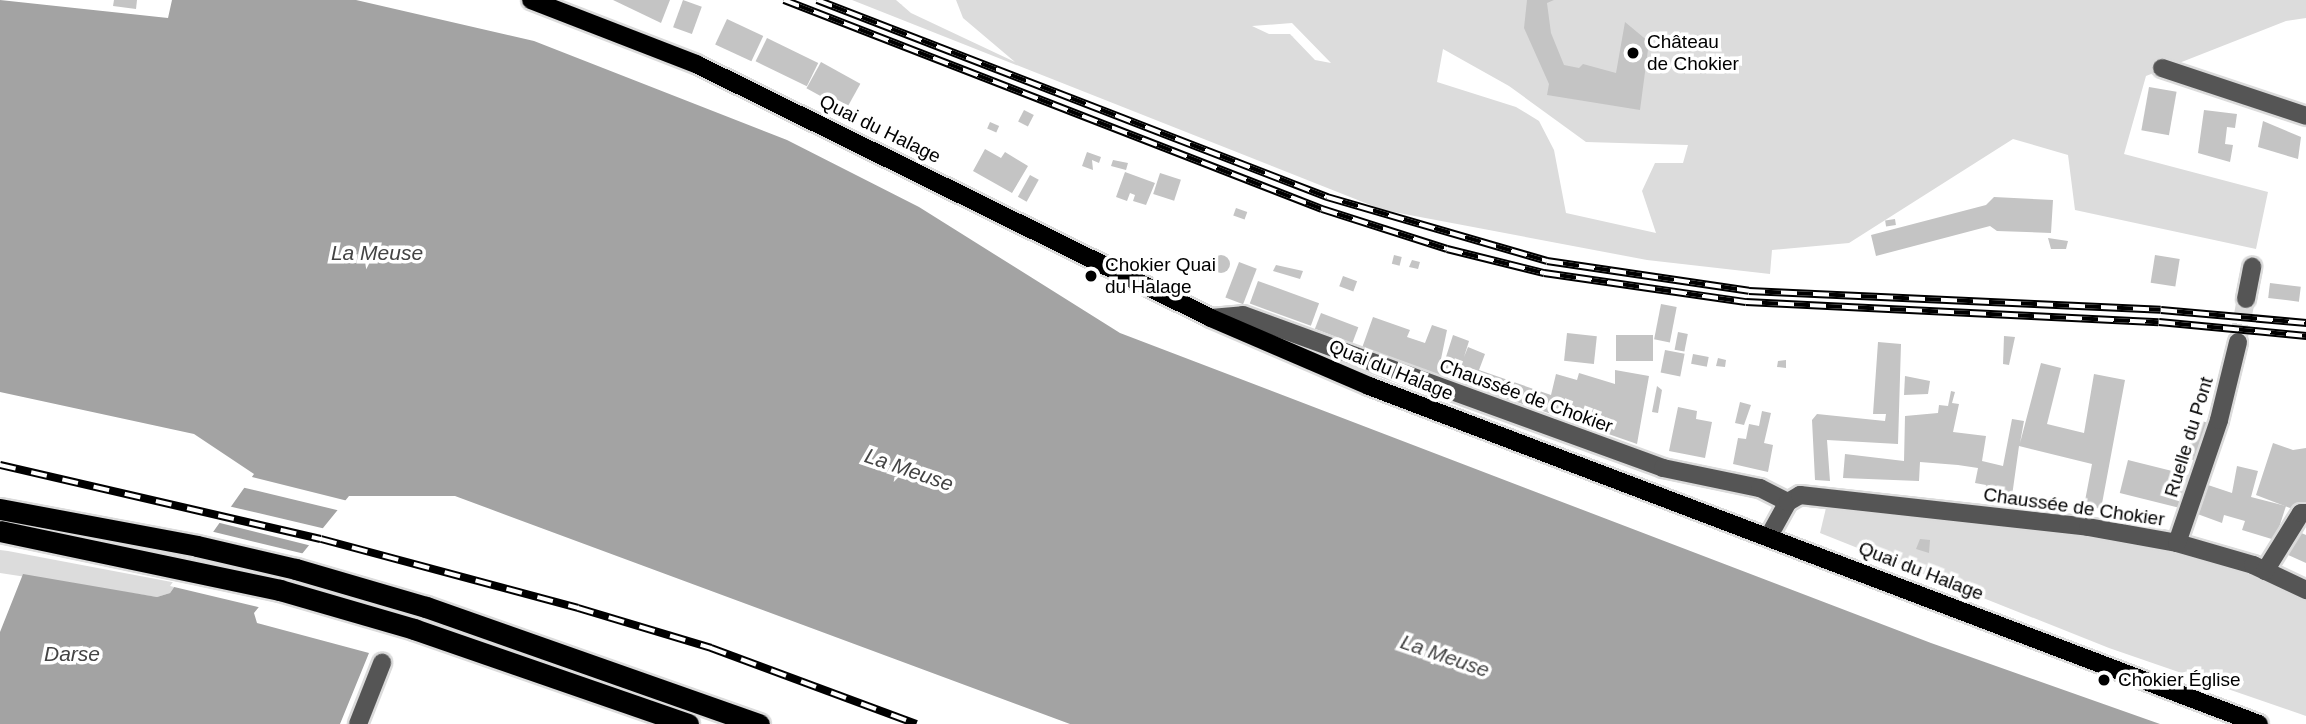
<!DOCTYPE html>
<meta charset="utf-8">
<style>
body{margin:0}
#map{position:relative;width:2306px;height:724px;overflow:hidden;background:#fff;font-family:Arial,sans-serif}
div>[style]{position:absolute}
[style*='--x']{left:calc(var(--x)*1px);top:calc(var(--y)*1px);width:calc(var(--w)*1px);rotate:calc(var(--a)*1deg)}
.green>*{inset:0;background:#dcdcdc}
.water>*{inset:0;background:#a3a3a3}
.pier>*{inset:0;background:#fff}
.building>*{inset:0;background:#c4c4c4;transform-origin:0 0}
.round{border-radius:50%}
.minor-tunnel>*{height:18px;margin-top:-9px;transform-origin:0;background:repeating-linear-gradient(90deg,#d9d9d9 0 18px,transparent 0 27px)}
.roads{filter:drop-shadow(2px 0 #dbdbdb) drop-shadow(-2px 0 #dbdbdb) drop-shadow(0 2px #dbdbdb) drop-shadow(0 -2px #dbdbdb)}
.minor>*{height:18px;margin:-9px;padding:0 9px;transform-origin:9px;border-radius:9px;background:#555}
.major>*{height:18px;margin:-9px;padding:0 9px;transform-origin:9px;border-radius:9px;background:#000}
.highway>*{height:21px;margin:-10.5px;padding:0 10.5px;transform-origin:10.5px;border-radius:10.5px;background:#000}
.rail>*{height:8px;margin-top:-4px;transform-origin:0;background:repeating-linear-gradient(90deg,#fff 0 16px,#000 0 32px);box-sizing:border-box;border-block:2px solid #000}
.dots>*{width:19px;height:19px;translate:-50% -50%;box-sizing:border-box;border:4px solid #fff;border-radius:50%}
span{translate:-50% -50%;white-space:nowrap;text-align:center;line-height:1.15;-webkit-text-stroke:7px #fff;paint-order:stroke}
.poi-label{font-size:19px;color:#000}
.left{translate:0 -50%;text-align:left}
.street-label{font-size:19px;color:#000}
.water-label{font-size:21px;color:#444;font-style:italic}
</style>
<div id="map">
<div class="green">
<i style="clip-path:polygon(evenodd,852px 0,896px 0,911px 13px,1015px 62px,963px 18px,956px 0,2306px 0,2306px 18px,2286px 21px,2146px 76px,2124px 154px,2268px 192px,2256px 249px,2075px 210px,2068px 155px,2013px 139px,1849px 243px,1772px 250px,1770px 274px,1647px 260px,1383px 210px,852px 0,1292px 23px,1331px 63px,1315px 60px,1290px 34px,1269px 34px,1252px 26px,1292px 23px,852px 0,1443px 49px,1509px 86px,1586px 142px,1688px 145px,1683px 163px,1655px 163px,1642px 191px,1656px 233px,1566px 213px,1554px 150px,1539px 121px,1516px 107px,1437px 82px,1443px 49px)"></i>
<i style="clip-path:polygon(1826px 508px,2001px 525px,2172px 549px,2219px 557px,2306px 594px,2306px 716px,2109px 648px,1820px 533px)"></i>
<i style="clip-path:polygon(0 550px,8px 551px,177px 583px,170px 593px,157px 597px,0 573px)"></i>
</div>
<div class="water">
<i style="clip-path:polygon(0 0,168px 18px,172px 0,356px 0,534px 41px,787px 140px,919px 207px,1120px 333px,1931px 643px,2160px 724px,1070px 724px,455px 496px,349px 496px,254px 613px,257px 623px,369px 653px,340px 724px,0 724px,0 632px,23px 574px,157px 597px,170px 593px,254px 474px,194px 434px,0 392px)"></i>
</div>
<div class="pier">
<i style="clip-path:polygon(249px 477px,252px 477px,348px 501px,341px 511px,241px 487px)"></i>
<i style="clip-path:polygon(228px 506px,326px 529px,312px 546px,216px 522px)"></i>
<i style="clip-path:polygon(210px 531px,305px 554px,262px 608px,170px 586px)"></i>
</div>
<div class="building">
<i style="clip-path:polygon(114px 0,137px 0,136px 9px,113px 6px)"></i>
<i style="clip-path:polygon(613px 0,670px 0,661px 23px)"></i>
<i style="left:683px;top:0;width:20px;height:29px;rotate:20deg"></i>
<i style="clip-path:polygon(1527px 0,1554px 0,1547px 3px,1551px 33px,1564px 65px,1579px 68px,1583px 64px,1616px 73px,1625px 22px,1649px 42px,1640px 110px,1547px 95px,1549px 84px,1524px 28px)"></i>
<i style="left:727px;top:19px;width:40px;height:28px;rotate:25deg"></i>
<i style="left:767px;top:38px;width:57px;height:26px;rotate:26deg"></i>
<i style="left:821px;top:62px;width:45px;height:30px;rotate:29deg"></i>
<i style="left:2149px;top:87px;width:28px;height:44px;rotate:10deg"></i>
<i style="left:1024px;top:110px;width:11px;height:13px;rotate:27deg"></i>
<i style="clip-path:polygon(2204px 110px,2237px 114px,2235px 128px,2227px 127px,2225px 144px,2233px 145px,2230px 162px,2198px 153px)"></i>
<i style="clip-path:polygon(2263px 121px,2301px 137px,2298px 159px,2258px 147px)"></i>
<i style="left:990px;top:122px;width:10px;height:7px;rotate:24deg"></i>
<i style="clip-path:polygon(985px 149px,1001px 158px,1005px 152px,1028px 166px,1012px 193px,973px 171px)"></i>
<i style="clip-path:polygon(1087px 152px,1101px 157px,1099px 163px,1092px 160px,1093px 170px,1082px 166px)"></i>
<i style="clip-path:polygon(1113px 160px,1128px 163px,1126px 170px,1111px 166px)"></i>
<i style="clip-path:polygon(1125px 172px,1155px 183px,1146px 205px,1133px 201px,1135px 195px,1130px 193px,1127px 201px,1116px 197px)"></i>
<i style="left:1160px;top:173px;width:22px;height:22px;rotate:18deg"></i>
<i style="left:1030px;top:175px;width:10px;height:25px;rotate:29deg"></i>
<i style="clip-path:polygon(1994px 197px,2053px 200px,2051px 233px,1997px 231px,1990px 226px,1876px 256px,1871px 235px,1986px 205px)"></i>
<i style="left:1236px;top:208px;width:12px;height:8px;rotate:20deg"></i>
<i style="left:1895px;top:219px;width:6px;height:10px;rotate:81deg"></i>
<i style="clip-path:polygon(2048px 238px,2068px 241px,2066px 249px,2051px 249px)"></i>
<i class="round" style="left:1212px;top:255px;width:18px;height:18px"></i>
<i style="left:1394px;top:255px;width:8px;height:9px;rotate:14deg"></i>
<i style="left:2155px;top:255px;width:25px;height:28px;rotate:9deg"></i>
<i style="clip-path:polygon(1412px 260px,1420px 262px,1418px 269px,1409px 267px)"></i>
<i style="left:1239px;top:262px;width:19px;height:38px;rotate:21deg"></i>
<i style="clip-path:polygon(1276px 265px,1303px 271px,1300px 279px,1273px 271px)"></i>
<i style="left:1343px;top:276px;width:15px;height:11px;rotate:20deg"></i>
<i style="left:1258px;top:281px;width:65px;height:24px;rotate:20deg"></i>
<i style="left:2270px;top:283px;width:31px;height:15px;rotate:7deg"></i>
<i style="left:1661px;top:304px;width:16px;height:36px;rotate:11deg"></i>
<i style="left:1321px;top:313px;width:40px;height:17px;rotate:21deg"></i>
<i style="clip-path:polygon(1373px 317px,1410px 330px,1407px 337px,1425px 343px,1432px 325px,1447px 330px,1441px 359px,1445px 360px,1453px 335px,1469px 341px,1464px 357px,1468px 347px,1485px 354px,1479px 370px,1551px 395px,1556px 374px,1577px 380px,1579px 373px,1615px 384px,1615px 370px,1649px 376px,1637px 444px,1362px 348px)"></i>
<i style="left:1678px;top:332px;width:10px;height:18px;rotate:11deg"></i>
<i style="left:1567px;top:333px;width:30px;height:28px;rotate:6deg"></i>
<i style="left:1616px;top:335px;width:37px;height:26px"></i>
<i style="clip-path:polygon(2004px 336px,2015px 337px,2009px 365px,2003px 364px)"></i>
<i style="clip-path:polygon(1878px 342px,1901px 344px,1898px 444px,1827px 440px,1830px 481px,1815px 480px,1812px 420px,1817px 414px,1885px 421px,1886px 414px,1873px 414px)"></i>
<i style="left:1665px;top:350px;width:20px;height:23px;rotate:11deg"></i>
<i style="left:1693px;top:354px;width:16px;height:10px;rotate:11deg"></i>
<i style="clip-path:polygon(1718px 358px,1726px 360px,1725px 367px,1716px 366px)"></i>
<i style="clip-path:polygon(1786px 360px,1786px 368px,1777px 367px,1778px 361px)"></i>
<i style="clip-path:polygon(2041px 363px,2061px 368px,2047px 424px,2084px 433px,2094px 374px,2125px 380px,2101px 509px,2084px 506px,2092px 464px,2019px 446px,2012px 496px,1985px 492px,1986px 485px,1975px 483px,1978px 468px,1958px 465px,1920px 462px,1919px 481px,1843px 478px,1845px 454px,1904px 461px,1905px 416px,1938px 413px,1939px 405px,1948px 406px,1951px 391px,1955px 392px,1952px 403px,1959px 404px,1953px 432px,1986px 436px,1982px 461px,2003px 466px,2012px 419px,2024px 421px,2020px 443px)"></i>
<i style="clip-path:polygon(1905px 376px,1930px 381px,1928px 394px,1904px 395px)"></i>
<i style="clip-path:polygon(1657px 386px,1662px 390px,1658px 413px,1652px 412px)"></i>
<i style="clip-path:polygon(1740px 402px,1751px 405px,1744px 425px,1735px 423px)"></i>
<i style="clip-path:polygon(1678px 407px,1697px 411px,1696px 419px,1712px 422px,1705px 458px,1669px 451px)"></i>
<i style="clip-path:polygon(1762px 411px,1771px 413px,1764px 443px,1773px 445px,1768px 472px,1733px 464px,1738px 438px,1746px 439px,1749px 424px,1759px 426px)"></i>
<i style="left:2197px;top:419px;width:15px;height:40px;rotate:20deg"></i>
<i style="clip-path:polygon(2273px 443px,2293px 450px,2306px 448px,2306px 507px,2290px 508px,2256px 495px)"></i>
<i style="left:2128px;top:460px;width:62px;height:34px;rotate:14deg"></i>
<i style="clip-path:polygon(2237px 466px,2258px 471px,2251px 497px,2286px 506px,2275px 540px,2242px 530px,2245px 521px,2224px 515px,2222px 523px,2192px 512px,2202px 483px,2232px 493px)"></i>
<i style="clip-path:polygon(2297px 531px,2306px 535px,2306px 563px,2284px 553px)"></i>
<i style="clip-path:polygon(1920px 539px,1930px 540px,1929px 553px,1916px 549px)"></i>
</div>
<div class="minor-tunnel">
<i style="--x:2238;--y:342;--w:44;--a:-79.5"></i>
</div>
<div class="roads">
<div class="minor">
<i style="--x:2162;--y:68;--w:152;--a:18.4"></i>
<i style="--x:2246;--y:299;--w:33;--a:-79"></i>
<i style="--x:1211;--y:318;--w:32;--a:-5"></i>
<i style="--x:1243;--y:315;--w:447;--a:20"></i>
<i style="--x:1663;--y:468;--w:99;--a:11.7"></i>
<i style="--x:1760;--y:488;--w:31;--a:27"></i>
<i style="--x:1769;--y:536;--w:39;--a:-61"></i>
<i style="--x:1788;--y:502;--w:14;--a:-30"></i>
<i style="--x:1800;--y:495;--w:290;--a:6.3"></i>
<i style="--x:2088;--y:527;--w:90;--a:10.2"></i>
<i style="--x:2177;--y:543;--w:79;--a:16.1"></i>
<i style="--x:2253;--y:565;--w:59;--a:25.3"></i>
<i style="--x:2177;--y:543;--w:130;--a:-71.1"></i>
<i style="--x:2219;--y:420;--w:80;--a:-76.3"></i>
<i style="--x:2265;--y:571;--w:68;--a:-58.2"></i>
<i style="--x:2301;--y:513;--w:5;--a:0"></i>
<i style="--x:358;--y:724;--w:66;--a:-68.5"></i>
</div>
<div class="major">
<i style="--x:531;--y:0;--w:177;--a:21.2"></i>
<i style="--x:696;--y:64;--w:574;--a:26.25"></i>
<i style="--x:1211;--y:318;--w:172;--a:23.3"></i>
<i style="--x:1369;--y:386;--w:952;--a:20.8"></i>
</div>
<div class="highway">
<i style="--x:0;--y:509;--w:200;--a:10.6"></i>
<i style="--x:197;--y:546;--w:102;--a:13.1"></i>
<i style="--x:296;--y:569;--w:135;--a:16.3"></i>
<i style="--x:426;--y:607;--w:353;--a:19.4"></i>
<i style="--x:0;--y:531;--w:286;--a:11.9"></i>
<i style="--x:280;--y:590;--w:140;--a:16.2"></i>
<i style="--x:414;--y:629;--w:290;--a:19.1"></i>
</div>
</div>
<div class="rail">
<i style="--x:784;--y:0;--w:577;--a:21.23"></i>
<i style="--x:1322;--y:209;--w:131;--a:17.7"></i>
<i style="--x:1447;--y:249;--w:100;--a:13.9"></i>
<i style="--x:1544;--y:273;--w:204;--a:8.2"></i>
<i style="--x:1746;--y:302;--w:413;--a:2.8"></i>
<i style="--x:2159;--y:322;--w:148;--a:5.4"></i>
<i style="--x:817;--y:0;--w:547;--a:21.12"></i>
<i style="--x:1327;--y:197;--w:229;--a:16.2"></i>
<i style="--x:1547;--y:261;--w:204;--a:8.4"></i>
<i style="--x:1749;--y:291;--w:412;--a:2.6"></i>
<i style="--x:2161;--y:310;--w:146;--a:5.1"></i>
<i style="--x:0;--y:465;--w:329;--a:13"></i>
<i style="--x:321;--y:539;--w:266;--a:15"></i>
<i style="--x:578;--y:608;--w:139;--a:16.7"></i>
<i style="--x:711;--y:648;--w:219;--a:20.3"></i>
</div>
<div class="dots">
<i style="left:1633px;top:53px;background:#000"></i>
<i style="left:1091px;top:276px;background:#000"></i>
<i style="left:2104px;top:680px;background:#000"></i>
</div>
<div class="poi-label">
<span class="left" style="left:1647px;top:53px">Château<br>de Chokier</span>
<span class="left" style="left:1105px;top:276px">Chokier Quai<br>du Halage</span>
<span class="left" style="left:2118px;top:680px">Chokier Église</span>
</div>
<div class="street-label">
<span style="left:880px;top:129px;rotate:26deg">Quai du Halage</span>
<span style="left:1391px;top:370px;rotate:22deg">Quai du Halage</span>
<span style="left:1526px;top:396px;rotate:20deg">Chaussée de Chokier</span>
<span style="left:2189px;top:437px;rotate:-73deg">Ruelle du Pont</span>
<span style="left:2074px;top:507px;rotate:8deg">Chaussée de Chokier</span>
<span style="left:1921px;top:571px;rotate:21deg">Quai du Halage</span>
</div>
<div class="water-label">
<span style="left:377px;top:253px">La Meuse</span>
<span style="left:909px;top:470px;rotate:19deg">La Meuse</span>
<span style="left:72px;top:654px">Darse</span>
<span style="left:1445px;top:656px;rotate:19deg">La Meuse</span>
</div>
</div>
